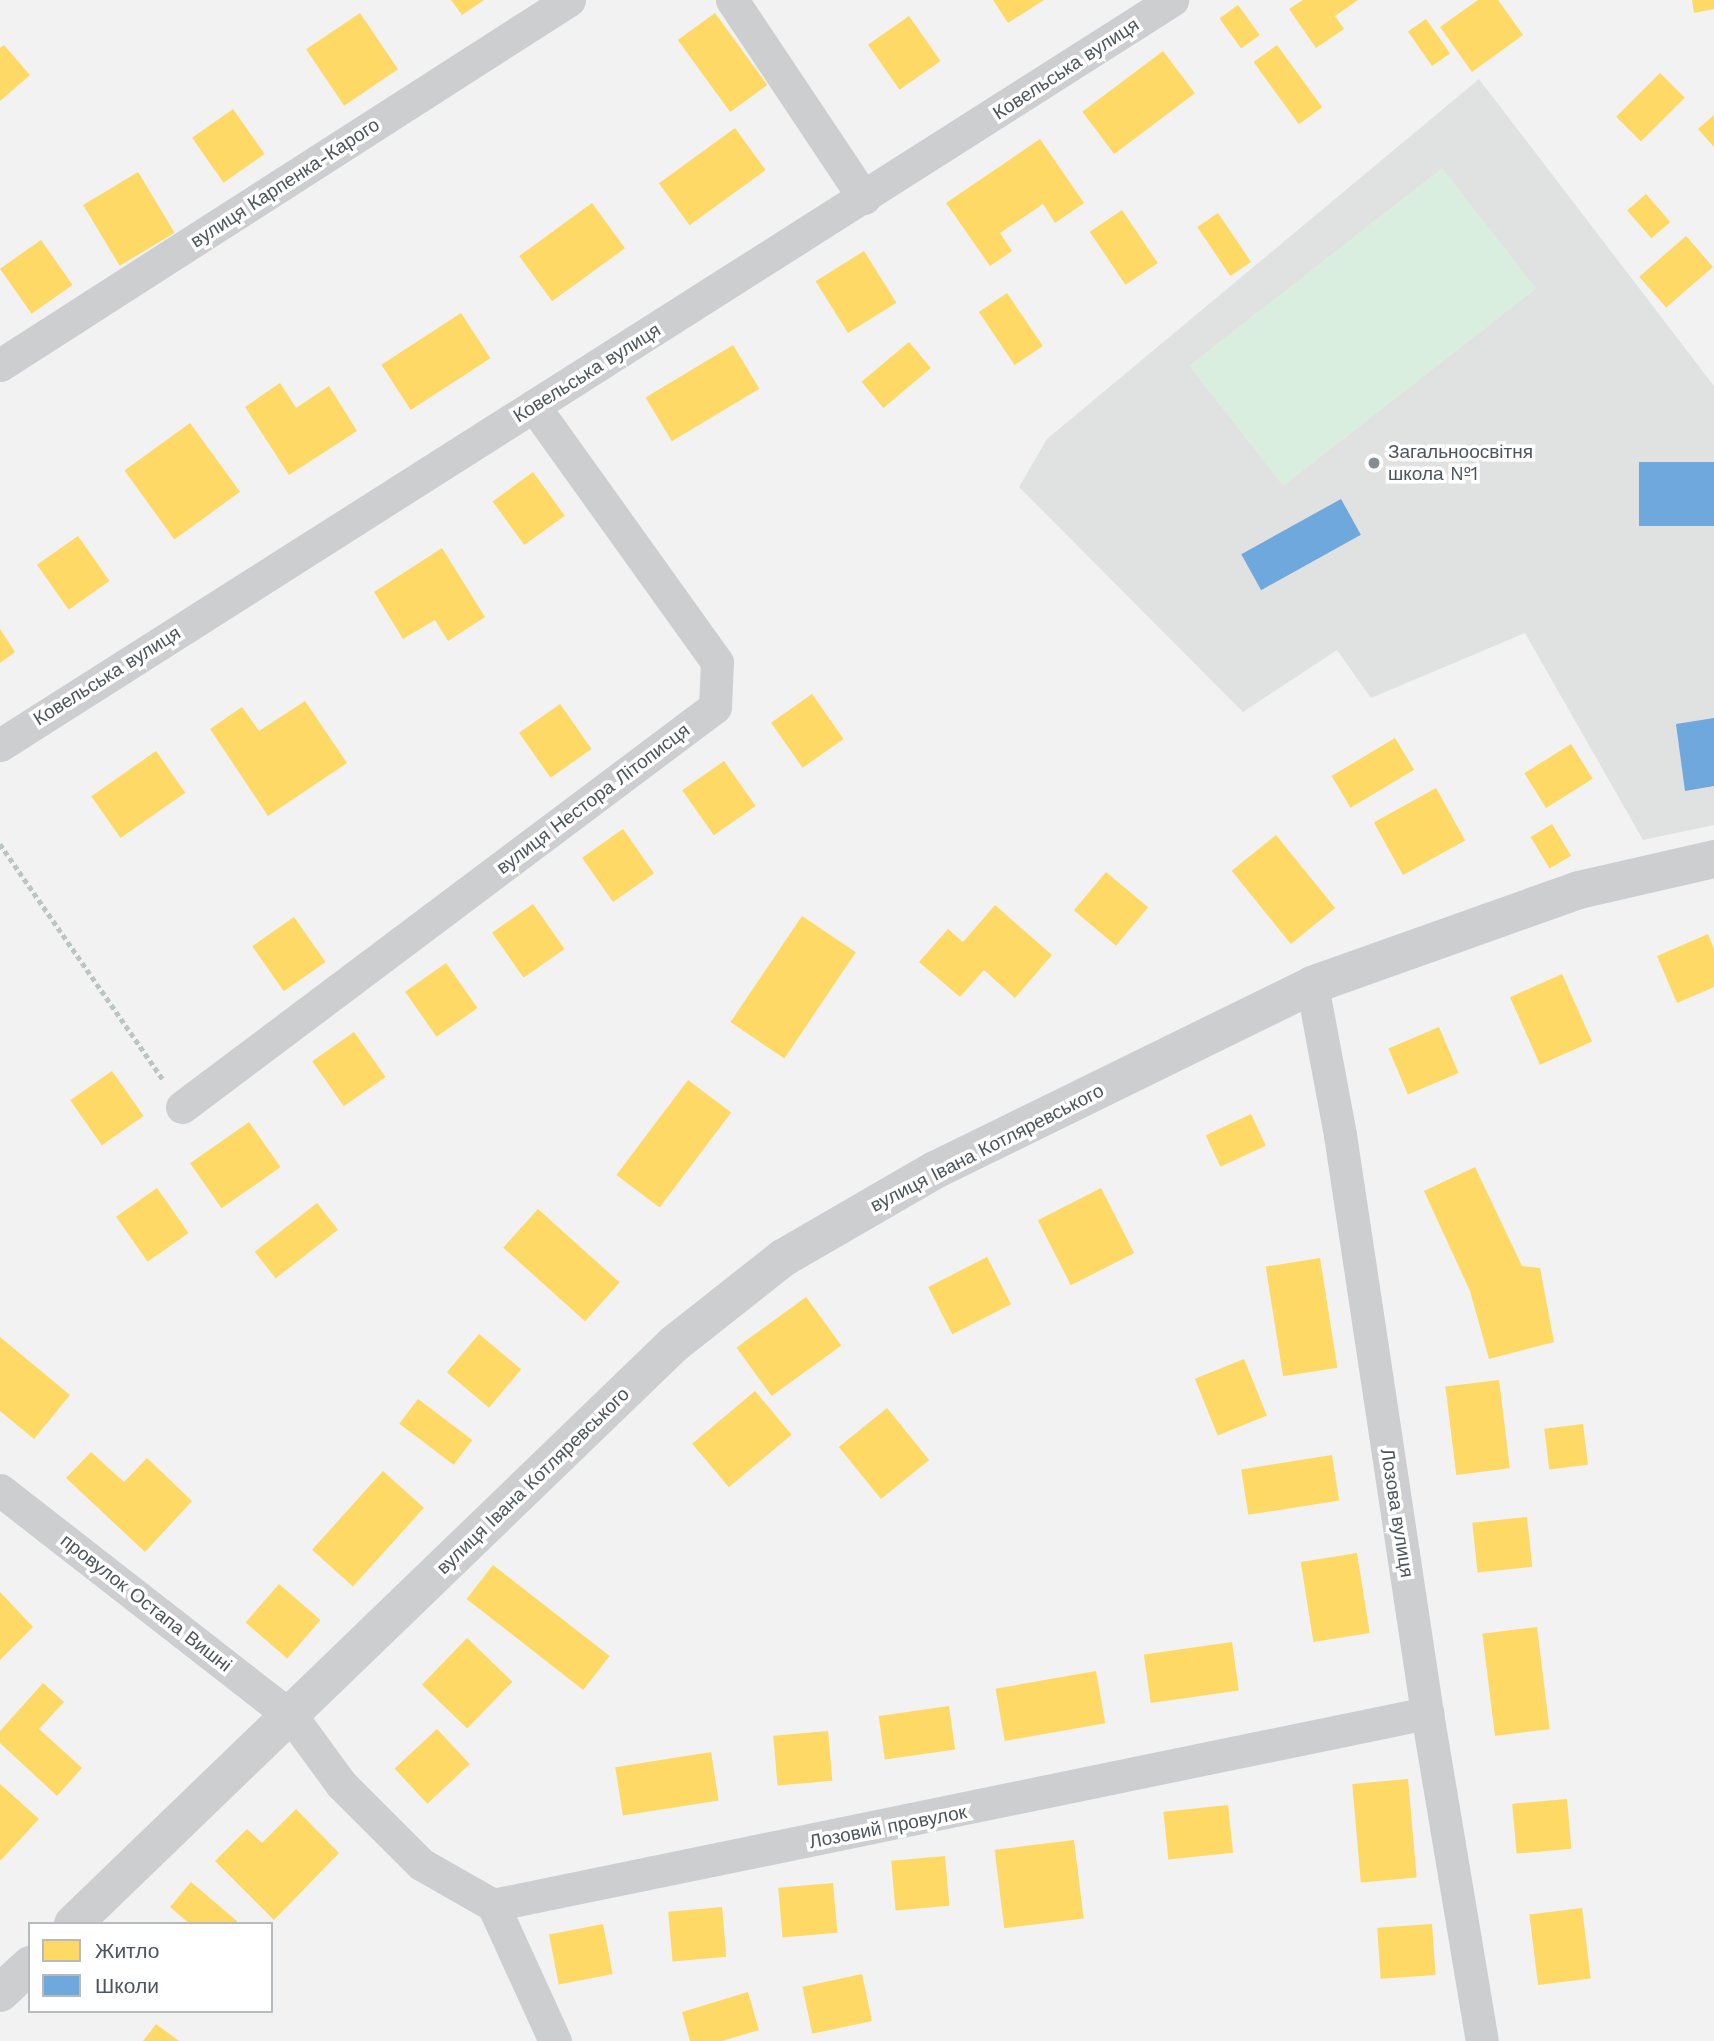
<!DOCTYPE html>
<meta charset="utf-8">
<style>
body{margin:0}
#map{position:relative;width:1714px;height:2041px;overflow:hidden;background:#f2f2f2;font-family:"Work Sans",sans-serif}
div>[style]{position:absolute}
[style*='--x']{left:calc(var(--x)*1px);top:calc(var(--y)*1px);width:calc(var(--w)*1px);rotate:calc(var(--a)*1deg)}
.education>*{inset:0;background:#e0e1e1}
.green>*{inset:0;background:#daeee0;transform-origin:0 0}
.homes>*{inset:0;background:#ffd966;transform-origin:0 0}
.schools>*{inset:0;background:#6fa8dc;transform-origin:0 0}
.path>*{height:4.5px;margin-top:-2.25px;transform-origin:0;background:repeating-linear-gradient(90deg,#bcc5c2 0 5px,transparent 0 8.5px)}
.street>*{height:33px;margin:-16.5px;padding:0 16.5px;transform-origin:16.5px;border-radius:16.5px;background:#ccced0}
.secondary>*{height:38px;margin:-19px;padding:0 19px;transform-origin:19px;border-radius:19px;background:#cdced0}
.dots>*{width:19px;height:19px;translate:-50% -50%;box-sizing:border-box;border:4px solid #fff;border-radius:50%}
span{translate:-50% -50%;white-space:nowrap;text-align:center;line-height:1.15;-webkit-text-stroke:7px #fff;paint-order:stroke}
.street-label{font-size:19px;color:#4b565c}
.poi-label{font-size:19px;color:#4b565c}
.left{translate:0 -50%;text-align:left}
.legend{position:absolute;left:28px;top:1922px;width:245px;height:91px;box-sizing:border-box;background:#fff;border:2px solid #b7bbbe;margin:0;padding:9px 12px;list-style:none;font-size:21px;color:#4b565c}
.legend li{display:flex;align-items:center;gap:14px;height:35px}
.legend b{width:35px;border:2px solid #b7bbbe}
</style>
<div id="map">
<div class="education">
<i style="clip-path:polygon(1479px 79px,1714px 386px,1714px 825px,1643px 840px,1525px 633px,1371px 698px,1337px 650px,1243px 712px,1019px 487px,1047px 439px)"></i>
</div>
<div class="green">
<i style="left:1442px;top:168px;width:153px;height:321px;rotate:52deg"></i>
</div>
<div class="homes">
<i style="clip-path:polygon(451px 0,484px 0,462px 15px)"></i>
<i style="clip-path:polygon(993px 0,1044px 0,1008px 23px)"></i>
<i style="clip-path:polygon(1303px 0,1358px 0,1335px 16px,1344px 29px,1316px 48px,1289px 9px)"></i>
<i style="clip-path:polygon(1478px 0,1498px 0,1523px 35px,1472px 72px,1440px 27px)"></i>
<i style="clip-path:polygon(1692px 0,1714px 0,1714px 9px,1694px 13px)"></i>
<i style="left:1238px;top:5px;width:37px;height:23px;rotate:54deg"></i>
<i style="left:360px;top:13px;width:68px;height:65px;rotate:56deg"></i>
<i style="left:715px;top:13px;width:89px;height:46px;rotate:54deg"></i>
<i style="left:909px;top:16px;width:55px;height:50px;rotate:55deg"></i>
<i style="left:1426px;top:19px;width:42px;height:22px;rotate:55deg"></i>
<i style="clip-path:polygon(4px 45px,30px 75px,0 101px,0 48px)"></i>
<i style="left:1277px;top:45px;width:77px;height:29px;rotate:54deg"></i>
<i style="left:1163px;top:51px;width:53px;height:101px;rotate:53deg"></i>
<i style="left:1660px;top:73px;width:35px;height:62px;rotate:45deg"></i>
<i style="left:233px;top:109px;width:55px;height:50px;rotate:55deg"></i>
<i style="clip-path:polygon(1714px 115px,1714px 147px,1698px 129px)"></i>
<i style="left:735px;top:128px;width:52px;height:94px;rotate:54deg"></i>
<i style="clip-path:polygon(1040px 139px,1084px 203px,1055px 223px,1043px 204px,1000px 233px,1012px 251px,990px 266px,946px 203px)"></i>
<i style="left:138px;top:172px;width:71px;height:64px;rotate:59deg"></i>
<i style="left:1646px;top:194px;width:37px;height:25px;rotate:49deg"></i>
<i style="left:592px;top:203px;width:56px;height:90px;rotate:54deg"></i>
<i style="left:1122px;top:210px;width:64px;height:39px;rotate:56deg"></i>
<i style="left:1218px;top:213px;width:59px;height:25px;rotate:56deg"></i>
<i style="left:1686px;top:236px;width:41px;height:62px;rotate:49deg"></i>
<i style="left:41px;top:240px;width:55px;height:50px;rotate:55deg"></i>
<i style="left:864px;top:251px;width:61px;height:57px;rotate:58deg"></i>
<i style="left:1007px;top:293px;width:64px;height:34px;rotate:56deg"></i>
<i style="left:461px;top:313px;width:54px;height:95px;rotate:57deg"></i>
<i style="left:909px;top:342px;width:34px;height:62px;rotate:50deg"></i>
<i style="left:733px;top:345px;width:51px;height:102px;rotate:59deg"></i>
<i style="clip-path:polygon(280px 383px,296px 408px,329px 386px,357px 431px,289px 475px,245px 407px)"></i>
<i style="left:190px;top:423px;width:85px;height:81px;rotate:54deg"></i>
<i style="left:533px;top:472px;width:54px;height:50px;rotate:54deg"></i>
<i style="left:78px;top:536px;width:55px;height:50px;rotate:55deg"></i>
<i style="clip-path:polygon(442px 548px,485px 617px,448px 641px,435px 620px,403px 639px,374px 592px)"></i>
<i style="clip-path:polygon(0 629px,15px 652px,0 663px)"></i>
<i style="left:812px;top:694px;width:55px;height:50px;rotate:55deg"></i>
<i style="clip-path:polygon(305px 701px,347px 763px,268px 816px,210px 729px,242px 707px,259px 731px)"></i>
<i style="left:560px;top:704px;width:55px;height:50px;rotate:55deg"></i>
<i style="left:1395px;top:738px;width:37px;height:74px;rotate:59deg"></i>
<i style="left:1571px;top:744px;width:41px;height:55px;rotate:58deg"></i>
<i style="left:156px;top:751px;width:51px;height:79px;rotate:55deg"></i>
<i style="left:724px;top:761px;width:55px;height:51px;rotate:55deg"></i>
<i style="left:1436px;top:788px;width:60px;height:71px;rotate:61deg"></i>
<i style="left:1552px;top:824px;width:37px;height:25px;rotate:59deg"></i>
<i style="left:623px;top:829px;width:54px;height:50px;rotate:55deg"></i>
<i style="left:1276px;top:835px;width:94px;height:57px;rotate:51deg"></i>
<i style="left:1106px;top:872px;width:55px;height:50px;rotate:40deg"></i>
<i style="left:533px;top:904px;width:55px;height:50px;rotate:55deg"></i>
<i style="clip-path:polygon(995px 905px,1052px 955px,1015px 998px,984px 970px,960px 997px,919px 962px,948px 929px,963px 942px)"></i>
<i style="left:802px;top:916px;width:65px;height:128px;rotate:34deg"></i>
<i style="left:294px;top:917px;width:55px;height:51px;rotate:55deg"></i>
<i style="clip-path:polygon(1708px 934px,1714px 949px,1714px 987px,1677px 1003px,1657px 956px)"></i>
<i style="left:446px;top:963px;width:55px;height:50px;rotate:55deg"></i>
<i style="left:1562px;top:974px;width:74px;height:57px;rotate:66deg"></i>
<i style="left:1439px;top:1027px;width:50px;height:55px;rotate:67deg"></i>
<i style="left:354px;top:1032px;width:55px;height:51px;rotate:55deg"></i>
<i style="left:112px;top:1071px;width:55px;height:51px;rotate:55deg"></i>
<i style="left:688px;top:1080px;width:54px;height:119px;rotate:37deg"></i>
<i style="left:1251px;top:1114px;width:35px;height:50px;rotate:65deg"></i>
<i style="left:249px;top:1122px;width:55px;height:72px;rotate:55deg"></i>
<i style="clip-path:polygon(1475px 1167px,1522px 1266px,1540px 1268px,1554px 1342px,1489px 1359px,1470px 1291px,1424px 1191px)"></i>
<i style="left:157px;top:1188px;width:55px;height:50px;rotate:55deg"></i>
<i style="left:1101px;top:1188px;width:73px;height:71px;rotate:63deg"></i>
<i style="left:317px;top:1203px;width:34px;height:79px;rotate:52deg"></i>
<i style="left:538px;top:1209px;width:110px;height:52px;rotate:42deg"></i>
<i style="left:987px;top:1257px;width:53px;height:66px;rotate:63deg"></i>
<i style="left:1320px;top:1258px;width:111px;height:55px;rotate:81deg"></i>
<i style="left:806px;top:1297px;width:60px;height:86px;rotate:54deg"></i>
<i style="left:479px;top:1334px;width:55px;height:50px;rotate:40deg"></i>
<i style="clip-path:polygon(0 1337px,70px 1395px,34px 1439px,0 1411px)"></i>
<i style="left:1244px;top:1359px;width:61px;height:53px;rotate:68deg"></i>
<i style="left:1499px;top:1380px;width:89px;height:54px;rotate:83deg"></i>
<i style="left:755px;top:1391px;width:57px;height:82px;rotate:50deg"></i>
<i style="left:418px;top:1399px;width:68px;height:31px;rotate:37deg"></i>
<i style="left:887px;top:1408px;width:67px;height:62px;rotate:51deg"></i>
<i style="left:1583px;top:1424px;width:41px;height:39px;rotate:83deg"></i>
<i style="clip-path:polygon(91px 1452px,124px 1482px,147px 1458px,192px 1501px,145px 1552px,66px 1478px)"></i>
<i style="left:1332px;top:1455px;width:46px;height:92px;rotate:81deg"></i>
<i style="left:383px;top:1471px;width:55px;height:106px;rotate:42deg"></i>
<i style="left:1527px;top:1517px;width:50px;height:55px;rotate:84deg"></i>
<i style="left:1357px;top:1553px;width:81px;height:57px;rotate:81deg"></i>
<i style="left:493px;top:1565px;width:148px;height:43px;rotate:38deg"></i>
<i style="left:279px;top:1584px;width:55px;height:51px;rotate:41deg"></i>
<i style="clip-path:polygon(0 1592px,33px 1627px,0 1660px)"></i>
<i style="left:1537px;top:1627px;width:103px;height:55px;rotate:83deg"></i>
<i style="left:467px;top:1638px;width:63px;height:65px;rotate:44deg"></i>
<i style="left:1232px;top:1642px;width:49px;height:89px;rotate:82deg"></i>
<i style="left:1096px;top:1671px;width:53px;height:102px;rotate:80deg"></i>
<i style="clip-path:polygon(43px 1683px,64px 1702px,39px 1729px,82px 1768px,57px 1796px,0 1743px,0 1731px)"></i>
<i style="left:949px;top:1706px;width:44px;height:71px;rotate:82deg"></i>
<i style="left:437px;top:1729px;width:48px;height:58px;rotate:47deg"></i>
<i style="left:828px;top:1731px;width:50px;height:55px;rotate:85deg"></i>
<i style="left:711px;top:1752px;width:49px;height:97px;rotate:81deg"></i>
<i style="left:1408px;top:1779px;width:99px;height:56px;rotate:85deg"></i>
<i style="clip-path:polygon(0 1784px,39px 1819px,0 1861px)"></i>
<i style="left:1567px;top:1799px;width:50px;height:55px;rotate:85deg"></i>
<i style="left:1228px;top:1805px;width:48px;height:65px;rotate:84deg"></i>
<i style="clip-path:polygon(296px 1809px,339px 1853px,274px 1920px,215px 1861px,247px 1829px,262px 1843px)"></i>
<i style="left:1074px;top:1840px;width:79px;height:80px;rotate:83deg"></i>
<i style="left:945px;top:1856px;width:50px;height:54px;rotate:85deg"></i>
<i style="clip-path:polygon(191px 1882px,237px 1921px,235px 1924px,190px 1924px,170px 1907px)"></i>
<i style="left:833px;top:1883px;width:50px;height:55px;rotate:85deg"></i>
<i style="left:722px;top:1907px;width:50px;height:54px;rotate:85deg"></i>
<i style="left:1582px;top:1908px;width:71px;height:53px;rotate:83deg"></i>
<i style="left:603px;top:1924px;width:51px;height:55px;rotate:79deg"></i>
<i style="left:1432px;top:1924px;width:51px;height:55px;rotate:86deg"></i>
<i style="left:862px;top:1974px;width:48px;height:61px;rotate:78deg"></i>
<i style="clip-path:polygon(748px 1992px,759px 2030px,722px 2041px,690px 2041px,682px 2012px)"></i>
<i style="clip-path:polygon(156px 2024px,179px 2041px,143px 2041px)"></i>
</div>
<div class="schools">
<i style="left:1714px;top:462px;width:64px;height:75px;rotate:90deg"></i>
<i style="left:1341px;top:499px;width:41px;height:114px;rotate:61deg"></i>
<i style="clip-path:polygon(1714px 718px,1714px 786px,1685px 791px,1676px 724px)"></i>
</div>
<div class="path">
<i style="--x:0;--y:844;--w:286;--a:55.3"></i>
</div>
<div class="street">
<i style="--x:732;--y:0;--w:238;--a:56.3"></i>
<i style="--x:0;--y:365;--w:676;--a:-32.68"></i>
<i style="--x:0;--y:745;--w:1389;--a:-32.44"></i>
<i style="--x:1312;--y:985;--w:153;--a:79.4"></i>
<i style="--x:1340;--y:1135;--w:585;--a:81.44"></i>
<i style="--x:1427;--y:1713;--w:333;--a:80.5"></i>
<i style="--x:182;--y:1107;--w:666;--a:-36.89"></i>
<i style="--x:715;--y:707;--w:45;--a:-87.5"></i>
<i style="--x:717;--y:662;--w:315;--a:-125.6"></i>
<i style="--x:0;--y:1490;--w:370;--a:37.9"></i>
<i style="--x:292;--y:1717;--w:83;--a:53.8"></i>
<i style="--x:341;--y:1784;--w:113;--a:45"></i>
<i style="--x:421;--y:1864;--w:83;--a:29.7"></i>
<i style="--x:555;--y:2041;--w:149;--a:-114.5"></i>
<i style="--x:493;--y:1905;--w:954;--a:-11.62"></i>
</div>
<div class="secondary">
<i style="--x:73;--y:1924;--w:835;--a:-43.98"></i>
<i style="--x:674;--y:1344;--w:139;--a:-38.3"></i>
<i style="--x:783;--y:1258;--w:176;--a:-30.1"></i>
<i style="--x:935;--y:1170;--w:420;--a:-26.1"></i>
<i style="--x:1312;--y:985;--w:283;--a:-19.6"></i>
<i style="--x:1579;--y:890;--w:139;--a:-12.9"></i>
<i style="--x:0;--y:1993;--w:41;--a:-43"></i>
</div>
<div class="dots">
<i style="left:1374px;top:463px;background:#858d90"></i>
</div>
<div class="street-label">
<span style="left:1066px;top:69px;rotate:-33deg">Ковельська вулиця</span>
<span style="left:285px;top:183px;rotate:-33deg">вулиця Карпенка-Карого</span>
<span style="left:587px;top:373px;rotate:-32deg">Ковельська вулиця</span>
<span style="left:107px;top:676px;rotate:-32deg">Ковельська вулиця</span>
<span style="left:593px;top:799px;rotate:-37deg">вулиця Нестора Літописця</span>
<span style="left:987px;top:1148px;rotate:-27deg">вулиця Івана Котляревського</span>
<span style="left:533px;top:1481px;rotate:-44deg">вулиця Івана Котляревського</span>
<span style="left:1397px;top:1513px;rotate:81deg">Лозова вулиця</span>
<span style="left:146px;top:1603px;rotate:38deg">провулок Остапа Вишні</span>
<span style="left:888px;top:1827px;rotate:-11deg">Лозовий провулок</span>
</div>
<div class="poi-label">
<span class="left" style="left:1388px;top:463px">Загальноосвітня<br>школа №1</span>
</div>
<ul class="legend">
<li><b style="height:19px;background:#ffd966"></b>Житло</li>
<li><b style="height:19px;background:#6fa8dc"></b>Школи</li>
</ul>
</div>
